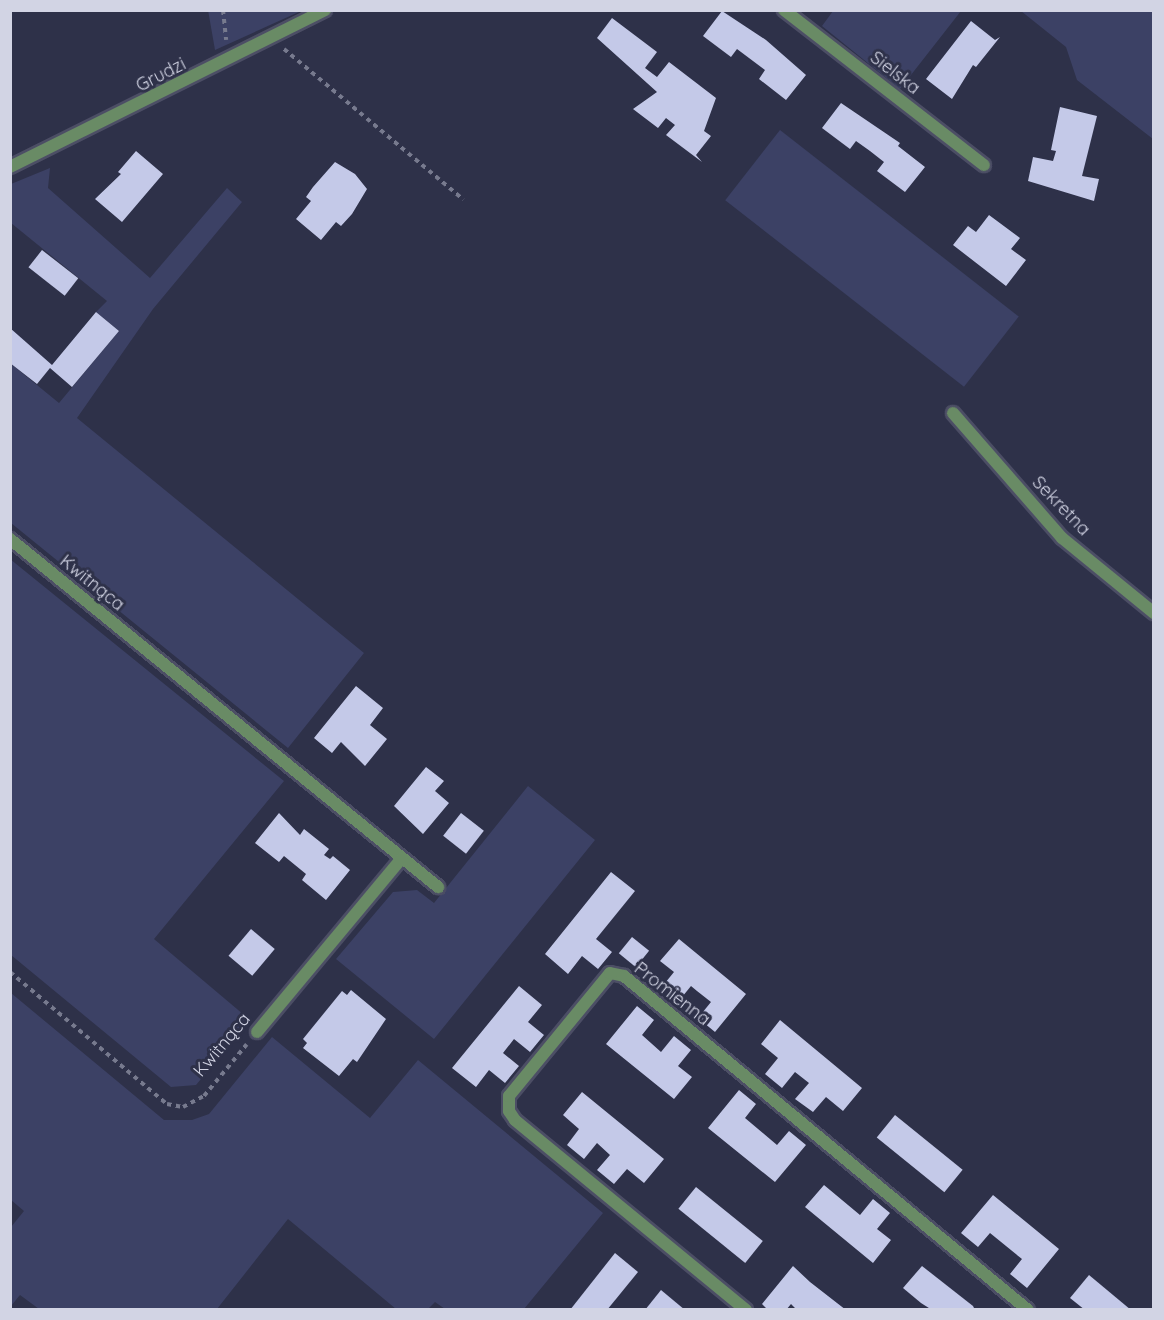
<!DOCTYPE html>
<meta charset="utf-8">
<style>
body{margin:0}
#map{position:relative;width:1164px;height:1320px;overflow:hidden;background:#2e3149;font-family:Quicksand,sans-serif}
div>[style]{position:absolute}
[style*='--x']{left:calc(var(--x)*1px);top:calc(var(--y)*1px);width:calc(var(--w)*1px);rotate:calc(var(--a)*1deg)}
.green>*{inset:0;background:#3c4165;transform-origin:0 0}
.building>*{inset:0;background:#c4c9e8;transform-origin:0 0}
.path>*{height:4px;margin-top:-2px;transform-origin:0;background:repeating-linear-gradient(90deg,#777a8e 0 4.5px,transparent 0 9px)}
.roads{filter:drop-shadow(2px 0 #4c4e65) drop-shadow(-2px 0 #4c4e65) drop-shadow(0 2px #4c4e65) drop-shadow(0 -2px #4c4e65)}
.minor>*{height:12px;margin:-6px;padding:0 6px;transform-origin:6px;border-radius:6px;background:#698b65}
span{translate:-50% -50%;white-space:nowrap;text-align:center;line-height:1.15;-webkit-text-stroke:6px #2e3149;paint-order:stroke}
.street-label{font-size:18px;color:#d2d4e4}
.frame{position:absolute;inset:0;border:12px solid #d2d4e4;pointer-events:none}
</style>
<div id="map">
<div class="green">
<i style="clip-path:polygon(208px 10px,301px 10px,301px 11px,215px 50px)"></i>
<i style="clip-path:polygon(833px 11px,833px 10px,961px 11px,900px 89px,822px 26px)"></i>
<i style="clip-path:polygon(1021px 11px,1153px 11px,1153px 139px,1077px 80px,1066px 47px)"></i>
<i style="left:780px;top:130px;width:303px;height:89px;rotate:38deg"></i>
<i style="clip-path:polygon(50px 168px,48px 188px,150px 278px,227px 188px,242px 202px,153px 309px,77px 418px,364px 653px,288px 748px,11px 523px,10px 363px,59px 403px,119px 331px,96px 312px,107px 301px,11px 223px,11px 184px)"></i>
<i style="clip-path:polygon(10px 559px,284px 781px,154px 939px,250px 1020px,196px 1085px,171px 1087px,11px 955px)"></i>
<i style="clip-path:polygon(528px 786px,595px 840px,434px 1039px,336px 959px,393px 892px,417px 890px,434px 903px)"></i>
<i style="clip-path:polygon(11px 993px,164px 1120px,192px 1120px,209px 1114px,272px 1037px,370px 1118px,418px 1060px,603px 1213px,524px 1309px,445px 1309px,435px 1302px,428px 1309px,396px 1309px,288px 1219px,217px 1309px,39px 1309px,20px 1295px,11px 1306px,11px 1227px,24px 1211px,11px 1200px)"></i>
</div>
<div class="building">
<i style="clip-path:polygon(722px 11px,766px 40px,806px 75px,786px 100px,759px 79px,765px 70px,737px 49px,731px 57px,703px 36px)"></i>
<i style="clip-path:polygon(612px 18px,657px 52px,645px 68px,657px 77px,669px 62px,716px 98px,704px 131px,711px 136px,696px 155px,702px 162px,666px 135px,675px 125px,666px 118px,658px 128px,633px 109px,657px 92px,597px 38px)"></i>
<i style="clip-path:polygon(971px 21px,995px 40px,1000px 37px,976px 67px,973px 65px,952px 99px,926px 79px)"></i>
<i style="clip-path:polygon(841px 103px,900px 143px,898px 146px,925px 167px,905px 192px,877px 171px,884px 162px,870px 151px,856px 141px,850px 149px,822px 128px)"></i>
<i style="clip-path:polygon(1060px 107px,1097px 116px,1082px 176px,1099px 179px,1094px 201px,1028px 181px,1033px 157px,1053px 161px,1056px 151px,1051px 150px)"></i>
<i style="clip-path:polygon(136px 151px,163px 174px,122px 222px,95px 199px,121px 174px,118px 172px)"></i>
<i style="clip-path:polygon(335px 162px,355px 174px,367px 189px,352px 214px,341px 226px,336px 222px,321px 240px,296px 219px,311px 201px,306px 197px,313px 187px)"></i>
<i style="clip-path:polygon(989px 215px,1020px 238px,1011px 249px,1026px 260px,1006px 286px,953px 245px,968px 226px,976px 232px)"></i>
<i style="left:42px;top:250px;width:46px;height:22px;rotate:38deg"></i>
<i style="clip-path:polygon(96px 312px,119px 331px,72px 387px,50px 368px,37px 384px,10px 363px,10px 328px,52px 365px)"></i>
<i style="clip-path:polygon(356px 686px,383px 708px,370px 725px,387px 739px,365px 766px,341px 742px,332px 753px,314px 738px)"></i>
<i style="clip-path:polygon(426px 767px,444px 781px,435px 791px,449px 803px,423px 834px,394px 806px)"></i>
<i style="clip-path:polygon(279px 813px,300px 835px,304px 829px,329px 849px,324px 855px,330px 859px,333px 856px,350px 870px,326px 900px,302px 880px,306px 874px,284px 856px,279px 862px,255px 843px)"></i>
<i style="left:461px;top:813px;width:29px;height:29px;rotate:38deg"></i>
<i style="clip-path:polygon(611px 872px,635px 891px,596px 939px,612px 952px,598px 969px,582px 956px,568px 974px,545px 954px)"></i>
<i style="left:251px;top:929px;width:31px;height:35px;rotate:40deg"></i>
<i style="left:632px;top:937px;width:22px;height:21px;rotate:39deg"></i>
<i style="clip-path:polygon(679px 939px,746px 994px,715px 1032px,698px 1018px,711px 1002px,697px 991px,691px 986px,678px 1002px,661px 988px,674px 972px,660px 961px)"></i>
<i style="clip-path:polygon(519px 986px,542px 1005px,528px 1022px,544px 1035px,530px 1052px,514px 1039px,503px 1053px,519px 1066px,505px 1083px,489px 1070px,476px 1087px,452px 1068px)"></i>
<i style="clip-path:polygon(351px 990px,386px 1019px,357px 1062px,353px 1059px,339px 1076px,303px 1048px,307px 1043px,303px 1039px,342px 991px,347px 995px)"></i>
<i style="clip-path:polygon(637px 1006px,654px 1020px,642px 1035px,661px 1052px,674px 1036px,691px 1050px,678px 1066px,692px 1077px,674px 1099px,606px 1044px)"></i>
<i style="clip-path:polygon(780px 1020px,862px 1088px,843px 1111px,826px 1097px,813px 1112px,795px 1099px,809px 1083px,795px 1072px,782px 1088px,765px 1074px,778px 1058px,761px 1044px)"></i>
<i style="clip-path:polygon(739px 1090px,756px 1104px,745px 1118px,777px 1145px,789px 1131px,806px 1145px,775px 1182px,708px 1128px)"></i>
<i style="clip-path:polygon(582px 1092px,664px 1159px,644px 1183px,627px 1169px,614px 1184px,597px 1170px,610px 1155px,597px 1143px,584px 1159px,567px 1145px,579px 1129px,563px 1115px)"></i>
<i style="left:895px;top:1115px;width:87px;height:29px;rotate:39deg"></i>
<i style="clip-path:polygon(824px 1185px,860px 1215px,873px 1199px,890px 1213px,877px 1229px,891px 1240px,873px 1263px,805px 1207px)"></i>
<i style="left:696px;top:1187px;width:86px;height:28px;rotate:39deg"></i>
<i style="clip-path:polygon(993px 1195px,1059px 1249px,1027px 1288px,1010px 1274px,1022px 1259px,990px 1233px,978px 1247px,961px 1233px)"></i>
<i style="clip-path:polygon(615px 1253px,638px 1272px,607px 1310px,570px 1310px)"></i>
<i style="clip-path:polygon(793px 1266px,810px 1282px,846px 1310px,797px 1310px,791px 1304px,786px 1310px,768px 1310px,762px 1304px)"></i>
<i style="clip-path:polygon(922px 1266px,973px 1306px,975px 1310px,932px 1310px,921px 1303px,903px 1288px)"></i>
<i style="clip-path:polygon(1089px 1275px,1131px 1310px,1085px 1310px,1070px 1298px)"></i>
<i style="clip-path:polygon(661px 1290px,685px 1310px,645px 1310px)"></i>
</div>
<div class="path">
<i style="--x:223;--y:10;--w:30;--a:84"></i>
<i style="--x:284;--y:49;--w:234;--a:40"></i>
<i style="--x:10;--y:972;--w:205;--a:40.1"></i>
<i style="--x:167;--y:1104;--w:16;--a:11"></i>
<i style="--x:183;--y:1107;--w:24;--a:-28"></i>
<i style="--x:204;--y:1096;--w:67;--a:-50.4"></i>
</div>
<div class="roads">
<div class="minor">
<i style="--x:784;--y:10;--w:253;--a:37.8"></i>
<i style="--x:10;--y:167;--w:352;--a:-26.5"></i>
<i style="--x:953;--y:413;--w:166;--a:48.9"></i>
<i style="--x:1062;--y:538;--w:119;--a:39.2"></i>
<i style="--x:10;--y:539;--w:552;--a:39.11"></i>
<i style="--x:257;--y:1032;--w:226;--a:-50.2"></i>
<i style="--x:746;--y:1310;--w:299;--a:-140.6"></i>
<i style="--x:515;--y:1120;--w:11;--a:-124"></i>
<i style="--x:509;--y:1111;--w:15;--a:-90"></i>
<i style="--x:509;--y:1096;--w:159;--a:-50.6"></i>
<i style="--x:610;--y:973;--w:14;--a:12"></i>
<i style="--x:624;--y:976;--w:524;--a:39.58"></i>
</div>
</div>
<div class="street-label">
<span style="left:895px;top:73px;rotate:38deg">Sielska</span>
<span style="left:161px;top:75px;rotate:-27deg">Grudzi</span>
<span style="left:1061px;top:506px;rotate:46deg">Sekretna</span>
<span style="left:92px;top:583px;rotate:39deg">Kwitnąca</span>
<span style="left:672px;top:994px;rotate:38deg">Promienna</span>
<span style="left:222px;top:1045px;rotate:-50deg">Kwitnąca</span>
</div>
<div class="frame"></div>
</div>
